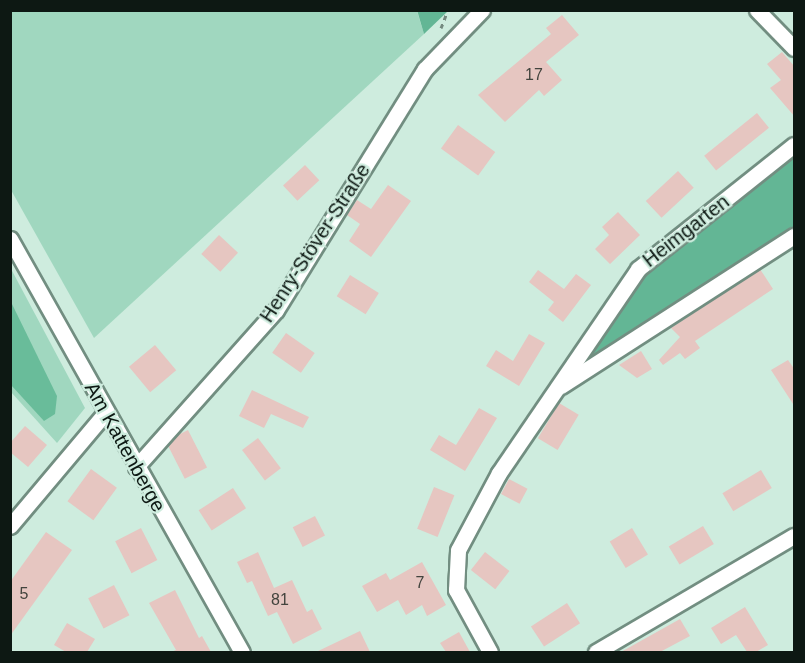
<!DOCTYPE html>
<meta charset="utf-8">
<style>
body{margin:0}
#map{position:relative;width:805px;height:663px;overflow:hidden;background:#ceecde;font-family:Helvetica,sans-serif}
div>[style]{position:absolute}
[style*='--x']{left:calc(var(--x)*1px);top:calc(var(--y)*1px);width:calc(var(--w)*1px);rotate:calc(var(--a)*1deg)}
.green>*{inset:0;background:#a0d7bf}
.forest>*{inset:0;background:#63b695}
.water>*{inset:0;background:#69bc9a}
.building>*{inset:0;background:#e6c6c1;transform-origin:0 0}
.path>*{height:3px;margin-top:-1.5px;transform-origin:0;background:repeating-linear-gradient(90deg,#74897f 0 4.5px,transparent 0 9px)}
.roads{filter:drop-shadow(2px 0 #728e81) drop-shadow(-2px 0 #728e81) drop-shadow(0 2px #728e81) drop-shadow(0 -2px #728e81)}
.street>*{height:15px;margin:-7.5px;padding:0 7.5px;transform-origin:7.5px;border-radius:7.5px;background:#fff}
span{translate:-50% -50%;white-space:nowrap;text-align:center;line-height:1.15;-webkit-text-stroke:4.5px #ceecde;paint-order:stroke}
.number-label{font-size:16px;color:#43443e}
.number-label span{-webkit-text-stroke-width:0}
.street-label{font-size:20px;color:#0d1813}
.frame{position:absolute;inset:0;border:12px solid #0d1813;pointer-events:none}
</style>
<div id="map">
<div class="green">
<i style="clip-path:polygon(10px 11px,417px 11px,424px 34px,94px 338px,11px 190px)"></i>
<i style="clip-path:polygon(10px 267px,85px 408px,57px 443px,11px 392px)"></i>
</div>
<div class="forest">
<i style="clip-path:polygon(417px 10px,448px 10px,448px 11px,424px 34px)"></i>
<i style="clip-path:polygon(794px 145px,794px 236px,554px 391px,638px 269px)"></i>
</div>
<div class="water">
<i style="clip-path:polygon(11px 302px,57px 396px,55px 414px,44px 421px,11px 385px)"></i>
</div>
<div class="building">
<i style="clip-path:polygon(562px 15px,579px 35px,546px 62px,562px 80px,544px 96px,539px 90px,505px 122px,478px 95px,551px 34px,546px 28px)"></i>
<i style="clip-path:polygon(782px 52px,795px 67px,795px 117px,770px 88px,781px 80px,767px 64px)"></i>
<i style="left:757px;top:113px;width:19px;height:68px;rotate:51deg"></i>
<i style="left:458px;top:125px;width:46px;height:29px;rotate:36deg"></i>
<i style="left:305px;top:165px;width:21px;height:30px;rotate:47deg"></i>
<i style="left:678px;top:171px;width:23px;height:44px;rotate:47deg"></i>
<i style="clip-path:polygon(388px 185px,411px 201px,371px 257px,349px 241px,360px 224px,347px 215px,357px 200px,371px 209px)"></i>
<i style="clip-path:polygon(618px 212px,640px 235px,610px 264px,595px 249px,609px 235px,602px 227px)"></i>
<i style="left:219px;top:235px;width:26px;height:26px;rotate:43deg"></i>
<i style="clip-path:polygon(760px 269px,773px 289px,695px 341px,700px 348px,685px 359px,680px 353px,663px 365px,659px 360px,680px 337px,671px 328px)"></i>
<i style="clip-path:polygon(538px 270px,564px 289px,576px 274px,591px 285px,563px 322px,548px 310px,554px 302px,529px 282px)"></i>
<i style="left:350px;top:275px;width:34px;height:25px;rotate:32deg"></i>
<i style="left:286px;top:333px;width:35px;height:24px;rotate:35deg"></i>
<i style="clip-path:polygon(529px 334px,545px 343px,519px 386px,486px 366px,496px 350px,513px 361px)"></i>
<i style="left:155px;top:345px;width:33px;height:34px;rotate:50deg"></i>
<i style="clip-path:polygon(641px 351px,652px 369px,637px 378px,619px 365px)"></i>
<i style="clip-path:polygon(788px 360px,795px 370px,795px 407px,771px 370px)"></i>
<i style="clip-path:polygon(252px 390px,309px 417px,303px 428px,271px 414px,264px 428px,239px 416px)"></i>
<i style="left:559px;top:403px;width:23px;height:41px;rotate:31deg"></i>
<i style="clip-path:polygon(479px 408px,497px 418px,465px 471px,430px 450px,439px 435px,456px 445px)"></i>
<i style="clip-path:polygon(25px 426px,47px 445px,28px 467px,10px 452px,10px 443px)"></i>
<i style="left:188px;top:430px;width:42px;height:25px;rotate:63deg"></i>
<i style="left:258px;top:438px;width:38px;height:20px;rotate:53deg"></i>
<i style="left:91px;top:469px;width:32px;height:40px;rotate:36deg"></i>
<i style="left:761px;top:470px;width:21px;height:45px;rotate:59deg"></i>
<i style="left:509px;top:479px;width:21px;height:17px;rotate:28deg"></i>
<i style="left:434px;top:487px;width:22px;height:45px;rotate:22deg"></i>
<i style="left:233px;top:488px;width:24px;height:41px;rotate:57deg"></i>
<i style="left:315px;top:516px;width:22px;height:25px;rotate:63deg"></i>
<i style="left:703px;top:526px;width:21px;height:40px;rotate:59deg"></i>
<i style="left:141px;top:528px;width:36px;height:29px;rotate:63deg"></i>
<i style="left:632px;top:528px;width:31px;height:26px;rotate:59deg"></i>
<i style="clip-path:polygon(46px 532px,72px 550px,10px 636px,10px 582px)"></i>
<i style="clip-path:polygon(258px 552px,274px 588px,292px 580px,307px 612px,312px 609px,322px 629px,293px 644px,277px 612px,268px 616px,252px 581px,247px 583px,237px 562px)"></i>
<i style="left:485px;top:552px;width:31px;height:23px;rotate:38deg"></i>
<i style="clip-path:polygon(422px 562px,446px 605px,427px 616px,422px 605px,406px 615px,398px 600px,377px 612px,362px 586px,386px 573px,390px 580px)"></i>
<i style="left:114px;top:585px;width:34px;height:29px;rotate:63deg"></i>
<i style="clip-path:polygon(175px 590px,199px 638px,202px 636px,211px 652px,171px 652px,176px 650px,149px 603px)"></i>
<i style="left:567px;top:603px;width:24px;height:43px;rotate:57deg"></i>
<i style="clip-path:polygon(745px 607px,768px 645px,756px 652px,747px 652px,736px 635px,721px 644px,711px 628px)"></i>
<i style="clip-path:polygon(680px 619px,690px 636px,660px 652px,621px 652px)"></i>
<i style="clip-path:polygon(67px 623px,95px 639px,87px 652px,66px 652px,54px 645px)"></i>
<i style="clip-path:polygon(360px 631px,370px 652px,316px 652px)"></i>
<i style="clip-path:polygon(459px 632px,470px 652px,446px 652px,440px 643px)"></i>
</div>
<div class="path">
<i style="--x:441;--y:28;--w:19;--a:-69"></i>
</div>
<div class="roads">
<div class="street">
<i style="--x:757;--y:10;--w:53;--a:45.8"></i>
<i style="--x:10;--y:239;--w:474;--a:60.7"></i>
<i style="--x:561;--y:386;--w:277;--a:-32.8"></i>
<i style="--x:136;--y:467;--w:210;--a:-48.3"></i>
<i style="--x:276;--y:310;--w:283;--a:-58.3"></i>
<i style="--x:425;--y:69;--w:82;--a:-46"></i>
<i style="--x:10;--y:526;--w:149;--a:-49.9"></i>
<i style="--x:490;--y:652;--w:71;--a:-118.7"></i>
<i style="--x:456;--y:590;--w:40;--a:-87.1"></i>
<i style="--x:458;--y:550;--w:87;--a:-62"></i>
<i style="--x:499;--y:473;--w:247;--a:-55.7"></i>
<i style="--x:638;--y:269;--w:199;--a:-38.5"></i>
<i style="--x:596;--y:652;--w:229;--a:-30.4"></i>
</div>
</div>
<div class="number-label">
<span style="left:534px;top:75px">17</span>
<span style="left:420px;top:583px">7</span>
<span style="left:24px;top:594px">5</span>
<span style="left:280px;top:600px">81</span>
</div>
<div class="street-label">
<span style="left:686px;top:231px;rotate:-38deg">Heimgarten</span>
<span style="left:315px;top:243px;rotate:-57deg">Henry-Stöver-Straße</span>
<span style="left:125px;top:447px;rotate:61deg">Am Kattenberge</span>
</div>
<div class="frame"></div>
</div>
